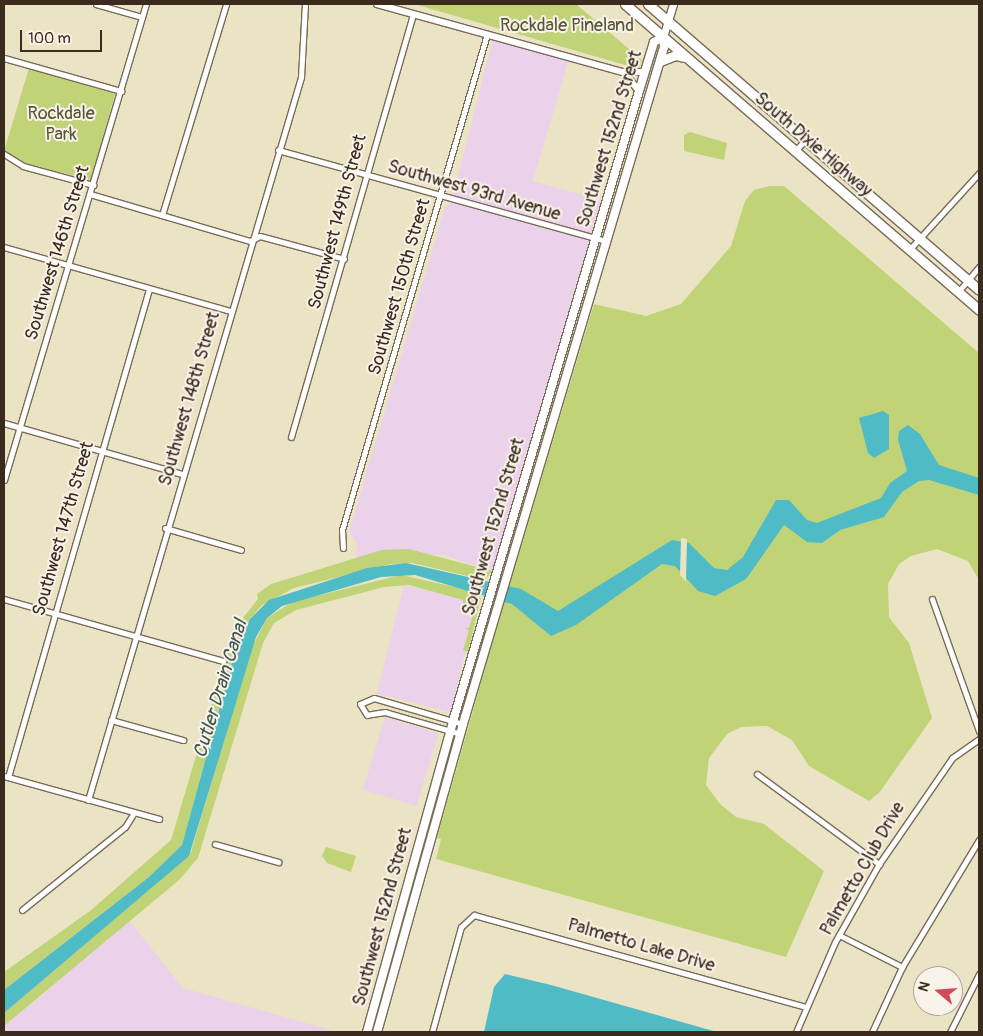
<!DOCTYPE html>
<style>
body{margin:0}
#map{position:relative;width:983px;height:1036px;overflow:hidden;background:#eae4c5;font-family:Pangolin,sans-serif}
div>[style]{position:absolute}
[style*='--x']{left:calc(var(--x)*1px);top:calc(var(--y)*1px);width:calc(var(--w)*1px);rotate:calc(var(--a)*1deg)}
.built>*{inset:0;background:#ecd1ea;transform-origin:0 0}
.green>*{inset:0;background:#c0d376}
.water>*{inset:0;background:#4ebbc7}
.pier>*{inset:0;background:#eae4c5}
.roads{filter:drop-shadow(1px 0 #786b58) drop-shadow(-1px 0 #786b58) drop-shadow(0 1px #786b58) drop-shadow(0 -1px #786b58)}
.minor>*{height:5px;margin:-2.5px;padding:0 2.5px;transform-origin:2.5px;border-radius:2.5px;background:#fff}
.tertiary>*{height:6px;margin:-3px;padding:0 3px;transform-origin:3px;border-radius:3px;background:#fff}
.secondary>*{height:7px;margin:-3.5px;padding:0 3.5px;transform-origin:3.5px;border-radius:3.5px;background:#fff}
.primary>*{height:8px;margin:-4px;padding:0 4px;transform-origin:4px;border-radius:4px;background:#fff}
.trunk>*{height:9px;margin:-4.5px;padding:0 4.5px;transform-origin:4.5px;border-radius:4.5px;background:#fff}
span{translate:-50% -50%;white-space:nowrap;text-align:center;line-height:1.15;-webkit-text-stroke:4px #f7f3e8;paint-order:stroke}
.park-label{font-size:18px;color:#5c5434}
.street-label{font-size:18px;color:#3b2a1e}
.water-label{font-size:19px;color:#415651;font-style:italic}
.frame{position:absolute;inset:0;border:5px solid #3b2a1e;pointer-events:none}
.north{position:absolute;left:913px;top:966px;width:50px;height:50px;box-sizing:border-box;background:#f7f3e8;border:1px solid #aca397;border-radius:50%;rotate:288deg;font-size:14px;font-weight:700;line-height:20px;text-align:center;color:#3b2a1e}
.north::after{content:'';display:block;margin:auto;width:18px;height:22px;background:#d1495b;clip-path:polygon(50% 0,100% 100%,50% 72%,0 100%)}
.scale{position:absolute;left:20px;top:30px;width:82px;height:22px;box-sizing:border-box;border:2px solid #3b2a1e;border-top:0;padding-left:6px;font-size:15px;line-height:18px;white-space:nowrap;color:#3b2a1e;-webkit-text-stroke:4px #f7f3e8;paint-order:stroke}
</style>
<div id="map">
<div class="built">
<i style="clip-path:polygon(493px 39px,569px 59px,533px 181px,601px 200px,492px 571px,443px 555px,382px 551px,356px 559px,357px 543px,349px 532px,445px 207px,451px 203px)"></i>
<i style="left:404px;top:585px;width:76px;height:112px;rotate:14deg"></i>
<i style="left:385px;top:717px;width:56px;height:76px;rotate:17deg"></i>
<i style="clip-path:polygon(129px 920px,183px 988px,337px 1032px,4px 1032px,4px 1026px,51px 988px,49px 985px)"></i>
</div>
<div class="green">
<i style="clip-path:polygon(414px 4px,576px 4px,642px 60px,639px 69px)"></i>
<i style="clip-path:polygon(29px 68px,115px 94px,91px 180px,28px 164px,4px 151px)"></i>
<i style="clip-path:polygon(690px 132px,727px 143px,724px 160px,684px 151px,684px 135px)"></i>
<i style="clip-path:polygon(770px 186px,784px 186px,979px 353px,979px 580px,968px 561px,937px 549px,911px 556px,899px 564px,888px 584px,889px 617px,909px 643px,932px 718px,879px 793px,869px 801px,809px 766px,792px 740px,767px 726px,741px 727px,727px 734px,709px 758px,706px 785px,720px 804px,736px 817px,764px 824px,824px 871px,786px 957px,436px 859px,441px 839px,437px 838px,491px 647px,594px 304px,646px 316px,681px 304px,731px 246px,745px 201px,754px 190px)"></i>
<i style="clip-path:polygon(409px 549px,492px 571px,485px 580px,412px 563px,391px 564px,294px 588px,262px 605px,250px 619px,235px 652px,182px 845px,149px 877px,4px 990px,4px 972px,90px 911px,171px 840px,227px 652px,235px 628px,258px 599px,257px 594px,271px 584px,382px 550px)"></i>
<i style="clip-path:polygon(401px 575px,482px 593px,468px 652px,463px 650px,469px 630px,465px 628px,469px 628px,475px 608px,471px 604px,463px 605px,463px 600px,409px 585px,384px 587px,296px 610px,274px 623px,263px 643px,198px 858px,179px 880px,4px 1026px,4px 1013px,191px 852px,251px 649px,267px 618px,292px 602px)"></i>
<i style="clip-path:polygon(326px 847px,356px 856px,351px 872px,327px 863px,322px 856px)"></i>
</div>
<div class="water">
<i style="clip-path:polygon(883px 411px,889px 415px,889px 449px,874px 458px,868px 453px,859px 418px)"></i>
<i style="clip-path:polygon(908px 425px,920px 434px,939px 465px,979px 478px,979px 495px,929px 480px,919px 481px,902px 492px,884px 517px,840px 530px,822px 543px,807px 542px,784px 525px,746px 579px,715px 596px,698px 591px,675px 566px,662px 564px,576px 625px,551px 636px,512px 604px,415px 575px,381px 577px,282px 606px,267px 618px,256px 637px,189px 856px,4px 1013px,4px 990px,149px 877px,182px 845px,235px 652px,250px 619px,269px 600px,367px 568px,406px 563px,521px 589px,558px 611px,672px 540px,689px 543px,714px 568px,727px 570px,743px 557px,776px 500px,789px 500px,807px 520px,817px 523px,881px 498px,890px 483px,907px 471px,898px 440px,899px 431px)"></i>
<i style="clip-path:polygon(505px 974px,551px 985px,717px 1032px,484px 1032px,494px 987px)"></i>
</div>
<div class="pier">
<i style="clip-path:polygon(681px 538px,687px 539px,686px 582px,680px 575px)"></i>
</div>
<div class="roads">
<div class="minor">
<i style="--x:96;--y:4;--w:48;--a:15.8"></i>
<i style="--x:4;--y:58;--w:122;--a:15.8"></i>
<i style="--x:278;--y:150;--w:340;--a:15.5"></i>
<i style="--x:795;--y:151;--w:16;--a:-47"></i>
<i style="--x:4;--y:154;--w:22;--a:32"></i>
<i style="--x:23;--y:166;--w:73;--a:15.2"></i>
<i style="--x:90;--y:194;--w:167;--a:16.4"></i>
<i style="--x:250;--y:241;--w:11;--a:-27"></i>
<i style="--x:260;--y:236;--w:87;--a:15.3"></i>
<i style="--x:162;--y:215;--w:220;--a:-73.1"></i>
<i style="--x:4;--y:247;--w:235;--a:15.8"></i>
<i style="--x:909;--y:250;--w:104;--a:-47.7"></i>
<i style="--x:958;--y:292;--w:33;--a:-50"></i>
<i style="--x:4;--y:423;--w:185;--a:16"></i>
<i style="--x:291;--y:437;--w:440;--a:-73.9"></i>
<i style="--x:4;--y:480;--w:497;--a:-73.4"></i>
<i style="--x:165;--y:528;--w:79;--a:16.1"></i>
<i style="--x:343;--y:548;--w:18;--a:-93"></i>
<i style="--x:342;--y:530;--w:517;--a:-73.7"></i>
<i style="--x:4;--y:599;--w:228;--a:15.8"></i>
<i style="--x:932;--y:599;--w:140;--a:70.4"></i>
<i style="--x:111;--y:720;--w:75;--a:15.5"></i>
<i style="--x:461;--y:734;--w:79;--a:-163.9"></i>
<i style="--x:385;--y:712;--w:18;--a:171"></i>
<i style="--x:367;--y:715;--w:13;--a:-122"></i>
<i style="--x:360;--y:704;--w:15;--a:-23"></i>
<i style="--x:374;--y:698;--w:93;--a:16.3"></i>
<i style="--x:757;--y:774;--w:152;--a:36.4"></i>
<i style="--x:4;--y:776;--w:161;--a:15.5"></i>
<i style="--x:8;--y:777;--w:508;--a:-73.88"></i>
<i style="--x:88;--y:800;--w:754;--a:-73.58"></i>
<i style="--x:301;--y:77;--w:73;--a:-86.9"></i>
<i style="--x:215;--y:844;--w:66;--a:15.9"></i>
<i style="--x:22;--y:910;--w:132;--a:-38.9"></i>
<i style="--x:125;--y:827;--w:15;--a:-58"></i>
<i style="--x:839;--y:935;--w:71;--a:26.9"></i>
<i style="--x:432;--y:1032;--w:109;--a:-74.6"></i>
<i style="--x:461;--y:927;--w:18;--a:-43"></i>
<i style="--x:474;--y:915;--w:345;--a:15.5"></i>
<i style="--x:796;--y:1032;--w:98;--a:-66.6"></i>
<i style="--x:835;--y:942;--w:90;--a:-60.6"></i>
<i style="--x:879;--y:864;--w:129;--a:-55.4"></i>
<i style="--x:952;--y:758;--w:33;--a:-35"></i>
<i style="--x:872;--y:1032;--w:72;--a:-65.2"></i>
<i style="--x:902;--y:967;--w:149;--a:-58.8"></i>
<i style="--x:950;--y:1032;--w:65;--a:-63.4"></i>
</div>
<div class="tertiary">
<i style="--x:377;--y:4;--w:255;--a:15.5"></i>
<i style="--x:623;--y:72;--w:21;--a:0"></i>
<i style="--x:624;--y:72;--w:24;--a:52"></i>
</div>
<div class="secondary">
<i style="--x:663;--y:37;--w:34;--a:-73"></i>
</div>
<div class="primary">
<i style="--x:367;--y:1032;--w:323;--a:-74.5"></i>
<i style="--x:453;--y:721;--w:657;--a:-73.55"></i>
<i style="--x:639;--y:91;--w:51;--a:-73"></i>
<i style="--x:654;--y:42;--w:10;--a:-29"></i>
<i style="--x:663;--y:37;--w:10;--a:84"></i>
<i style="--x:664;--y:47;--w:699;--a:106.54"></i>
<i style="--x:465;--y:717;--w:327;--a:105.6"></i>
</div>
<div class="trunk">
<i style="--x:625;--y:4;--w:468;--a:40.8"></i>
<i style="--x:648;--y:4;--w:437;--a:40.8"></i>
<i style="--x:660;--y:61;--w:17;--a:-21"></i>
<i style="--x:676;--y:55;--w:9;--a:13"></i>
</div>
</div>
<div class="park-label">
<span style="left:567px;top:26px">Rockdale Pineland</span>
<span style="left:61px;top:125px">Rockdale<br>Park</span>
</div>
<div class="street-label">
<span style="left:610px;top:139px;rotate:-73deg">Southwest 152nd Street</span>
<span style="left:813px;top:145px;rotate:41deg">South Dixie Highway</span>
<span style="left:474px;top:191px;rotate:16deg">Southwest 93rd Avenue</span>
<span style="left:338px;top:222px;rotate:-75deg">Southwest 149th Street</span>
<span style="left:58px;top:253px;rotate:-73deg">Southwest 146th Street</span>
<span style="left:400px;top:287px;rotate:-74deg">Southwest 150th Street</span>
<span style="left:190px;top:399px;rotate:-74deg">Southwest 148th Street</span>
<span style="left:494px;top:527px;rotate:-74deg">Southwest 152nd Street</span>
<span style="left:64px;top:529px;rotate:-74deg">Southwest 147th Street</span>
<span style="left:863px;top:869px;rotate:-60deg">Palmetto Club Drive</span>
<span style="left:383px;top:917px;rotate:-75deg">Southwest 152nd Street</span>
<span style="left:641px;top:946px;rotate:16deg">Palmetto Lake Drive</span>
</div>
<div class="water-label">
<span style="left:221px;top:689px;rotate:-73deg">Cutler Drain Canal</span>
</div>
<div class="frame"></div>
<div class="north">N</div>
<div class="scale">100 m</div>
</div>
